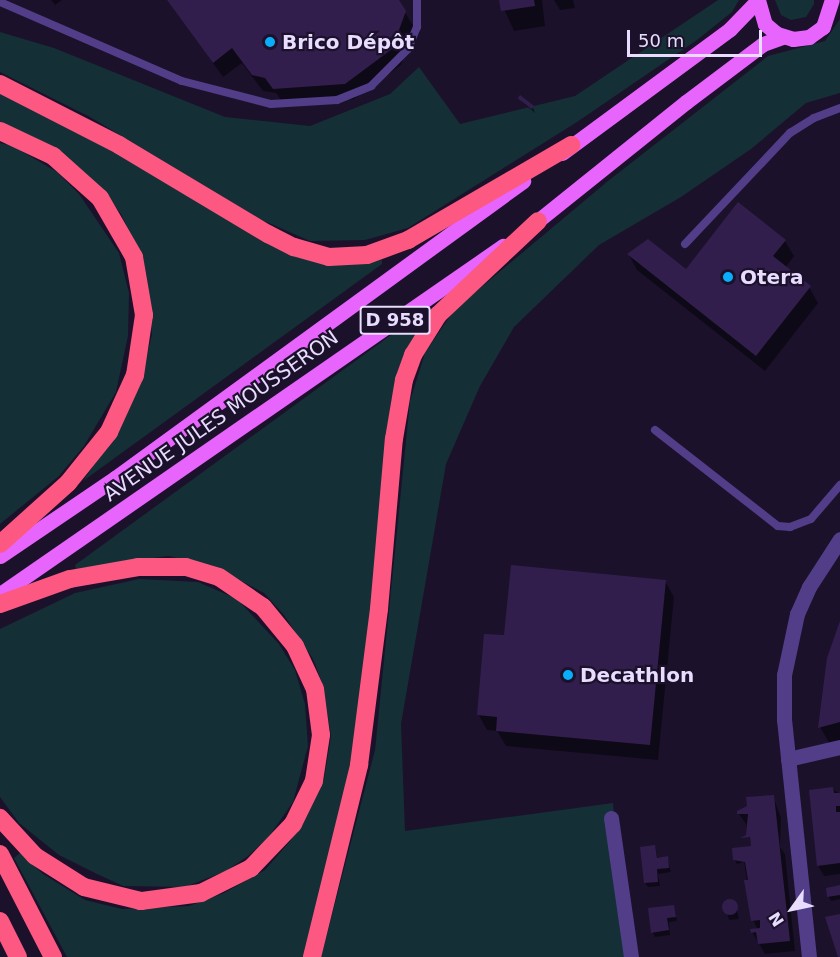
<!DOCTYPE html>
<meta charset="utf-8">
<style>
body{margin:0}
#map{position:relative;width:840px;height:957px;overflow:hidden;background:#1c112b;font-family:"DejaVu Sans",sans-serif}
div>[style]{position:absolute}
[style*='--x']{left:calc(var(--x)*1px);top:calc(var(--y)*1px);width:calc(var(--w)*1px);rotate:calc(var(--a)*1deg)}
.green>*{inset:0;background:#142f35}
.shadow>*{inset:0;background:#0007}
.building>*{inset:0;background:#321e4c;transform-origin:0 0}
.round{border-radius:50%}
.lane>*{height:8px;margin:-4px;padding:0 4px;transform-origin:4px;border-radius:4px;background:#523d89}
.street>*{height:15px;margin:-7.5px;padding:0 7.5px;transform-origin:7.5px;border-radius:7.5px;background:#523d89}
.primary>*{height:15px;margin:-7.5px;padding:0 7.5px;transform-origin:7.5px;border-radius:7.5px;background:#e764fd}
.highway>*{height:18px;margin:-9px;padding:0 9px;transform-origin:9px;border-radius:9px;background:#fd5882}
.dots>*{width:16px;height:16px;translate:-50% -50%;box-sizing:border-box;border:3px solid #1c112b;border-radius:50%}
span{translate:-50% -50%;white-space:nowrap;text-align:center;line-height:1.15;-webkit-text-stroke:4.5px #1c112b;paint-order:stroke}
.shield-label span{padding:2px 4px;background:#1c112b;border:2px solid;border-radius:4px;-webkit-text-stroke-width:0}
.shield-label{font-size:18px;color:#e8dcff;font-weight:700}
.poi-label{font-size:20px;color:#e8dcff;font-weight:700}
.left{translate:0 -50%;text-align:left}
.street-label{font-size:20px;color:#e8dcff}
.north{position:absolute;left:762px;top:879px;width:60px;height:60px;-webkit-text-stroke:4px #1c112b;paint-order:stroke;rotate:237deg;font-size:16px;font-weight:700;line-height:24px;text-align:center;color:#e8dcff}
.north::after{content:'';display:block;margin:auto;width:21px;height:27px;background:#e8dcff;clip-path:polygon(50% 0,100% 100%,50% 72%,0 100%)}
.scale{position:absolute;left:627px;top:30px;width:135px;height:27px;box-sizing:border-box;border:3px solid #e8dcff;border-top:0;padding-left:8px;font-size:18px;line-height:21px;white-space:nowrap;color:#e8dcff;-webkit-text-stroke:4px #1c112b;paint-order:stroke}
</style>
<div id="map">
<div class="green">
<i style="clip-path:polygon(718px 0,739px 0,732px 12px,697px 40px,577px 122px,408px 228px,365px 240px,310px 241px,262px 220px,90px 117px,0 72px,0 32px,54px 48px,225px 117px,310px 126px,390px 94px,419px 67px,460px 124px,575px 96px)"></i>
<i style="clip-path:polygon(775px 0,814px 0,814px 4px,806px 17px,791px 20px,781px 15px)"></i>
<i style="clip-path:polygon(840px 19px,840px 93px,806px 103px,751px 149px,681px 197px,599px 245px,514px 327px,480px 386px,446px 464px,401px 724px,405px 831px,613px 803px,627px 957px,321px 957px,375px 750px,410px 401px,425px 353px,454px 310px,608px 181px,768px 56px,825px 41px)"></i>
<i style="clip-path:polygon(0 93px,338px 264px,382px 260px,382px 264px,83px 481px,119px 429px,142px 376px,152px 334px,142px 259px,121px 214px,102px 188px,0 126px)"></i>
<i style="clip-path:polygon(0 143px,13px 146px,57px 172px,79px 194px,119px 253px,129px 293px,128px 336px,116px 392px,84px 446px,59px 476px,0 524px)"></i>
<i style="clip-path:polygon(424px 311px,428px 316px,407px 350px,391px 401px,364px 692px,338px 833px,305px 957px,67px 957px,14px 858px,20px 853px,43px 874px,85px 900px,122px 909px,189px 906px,224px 893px,265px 870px,291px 840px,324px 779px,331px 736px,323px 685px,313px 659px,284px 615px,264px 593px,211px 565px,168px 556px,76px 569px,75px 565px)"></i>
<i style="clip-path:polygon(139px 579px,198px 582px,237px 599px,279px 644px,295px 670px,305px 704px,308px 746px,293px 802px,268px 838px,248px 856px,226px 871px,185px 887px,123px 886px,95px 873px,59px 855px,19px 823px,0 797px,0 629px,75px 593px)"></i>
</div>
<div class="shadow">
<i style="clip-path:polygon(51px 0,62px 0,55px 5px)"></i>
<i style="clip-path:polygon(167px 0,397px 0,414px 27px,401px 65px,354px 99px,284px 104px,276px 93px,263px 91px,242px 63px,223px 77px)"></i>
<i style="clip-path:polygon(500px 0,542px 0,545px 26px,514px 31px)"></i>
<i style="clip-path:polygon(554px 0,573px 0,575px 8px,560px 10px)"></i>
<i style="clip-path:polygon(520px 97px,533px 107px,535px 113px,522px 102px)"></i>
<i style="clip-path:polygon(785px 241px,794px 256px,785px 268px,809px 287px,818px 303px,765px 371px,637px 270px,629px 255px,687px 271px)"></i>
<i style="clip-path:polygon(665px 581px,674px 597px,658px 760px,506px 746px,497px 731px,487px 730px,478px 714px,505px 637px)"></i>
<i style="clip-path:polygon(840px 624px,840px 746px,832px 748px,820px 727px)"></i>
<i style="clip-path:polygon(833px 789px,840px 794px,840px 874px,824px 876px,818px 866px)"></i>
<i style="clip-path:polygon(773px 796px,781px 818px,780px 847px,785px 854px,795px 951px,765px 954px,752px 932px,758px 930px,753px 920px,744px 862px,737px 864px,734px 859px,752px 847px,746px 824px,739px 814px)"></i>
<i style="clip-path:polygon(655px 847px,658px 859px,667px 858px,671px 872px,658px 874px,660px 886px,648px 887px,645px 883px)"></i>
<i style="clip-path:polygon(840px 888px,840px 899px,831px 901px,828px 896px)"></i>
<i style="clip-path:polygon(735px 901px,739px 919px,729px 920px,724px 902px)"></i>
<i style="clip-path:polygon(674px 907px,677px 921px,669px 922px,670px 935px,655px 937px,652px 932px)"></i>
</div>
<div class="building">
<i style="clip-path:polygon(167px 0,399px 0,406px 11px,392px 49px,345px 84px,273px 89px,265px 78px,252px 75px,232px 48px,213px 63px)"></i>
<i style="clip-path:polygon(499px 0,534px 0,535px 6px,501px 11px)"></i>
<i style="left:520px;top:95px;width:18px;height:4px;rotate:38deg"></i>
<i style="clip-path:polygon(738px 202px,786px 240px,773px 256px,811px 286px,756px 356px,627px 254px,648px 239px,686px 269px)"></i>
<i style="clip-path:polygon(511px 565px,666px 580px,650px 745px,496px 731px,497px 717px,477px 715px,484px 634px,504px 635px)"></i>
<i style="clip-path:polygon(840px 621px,840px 722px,818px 728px,827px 658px)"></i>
<i style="clip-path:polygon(833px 787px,834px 793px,840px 793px,840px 806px,836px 806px,836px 812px,840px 812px,840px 863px,817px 866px,809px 790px)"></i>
<i style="clip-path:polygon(774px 795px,790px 941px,758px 944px,756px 932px,751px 933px,750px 929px,760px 928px,760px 920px,751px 921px,744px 880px,748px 880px,745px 862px,733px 860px,732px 848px,751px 846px,750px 837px,740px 838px,746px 835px,748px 814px,737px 814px,737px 811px,747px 806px,746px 797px)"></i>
<i style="clip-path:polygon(655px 845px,657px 858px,668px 856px,669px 868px,657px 869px,658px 882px,644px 883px,640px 847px)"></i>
<i style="clip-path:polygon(840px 885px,840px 895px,827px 897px,826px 888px)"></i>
<i class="round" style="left:722px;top:899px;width:16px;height:16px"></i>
<i style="clip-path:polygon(674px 905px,676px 917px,667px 918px,669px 930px,651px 933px,648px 908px)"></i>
<i style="clip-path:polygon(840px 914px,840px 957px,838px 957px,825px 917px)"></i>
</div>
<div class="lane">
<i style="--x:0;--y:2;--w:198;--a:23.5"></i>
<i style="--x:182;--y:81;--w:92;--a:14.5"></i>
<i style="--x:271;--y:104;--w:66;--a:-3.5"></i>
<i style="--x:337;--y:100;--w:37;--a:-22"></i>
<i style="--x:371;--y:86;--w:52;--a:-45"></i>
<i style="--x:408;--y:49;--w:24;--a:-68"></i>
<i style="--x:417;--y:27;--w:27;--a:-90"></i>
<i style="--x:685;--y:244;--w:153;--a:-46.6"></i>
<i style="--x:790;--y:133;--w:28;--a:-32"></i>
<i style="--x:814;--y:118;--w:28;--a:-21"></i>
<i style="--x:655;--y:430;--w:156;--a:38"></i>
<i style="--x:778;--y:526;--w:12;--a:5"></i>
<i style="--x:790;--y:527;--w:22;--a:-21"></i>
<i style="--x:811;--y:519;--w:45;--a:-49.5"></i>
</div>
<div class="street">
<i style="--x:788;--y:759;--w:53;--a:-13"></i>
<i style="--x:611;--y:818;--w:140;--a:81.8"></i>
<i style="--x:809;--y:957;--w:238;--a:-96"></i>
<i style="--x:784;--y:720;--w:45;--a:-90"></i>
<i style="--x:784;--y:675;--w:62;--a:-78"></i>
<i style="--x:797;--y:614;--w:30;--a:-66"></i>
<i style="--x:809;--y:587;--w:57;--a:-57.1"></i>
</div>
<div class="primary">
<i style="--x:758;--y:0;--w:25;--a:74"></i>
<i style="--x:765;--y:24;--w:16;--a:40"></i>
<i style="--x:777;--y:34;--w:17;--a:17"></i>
<i style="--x:793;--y:39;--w:16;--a:-7"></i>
<i style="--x:809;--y:37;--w:17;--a:-36"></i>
<i style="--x:823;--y:27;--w:28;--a:-72"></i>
<i style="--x:562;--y:153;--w:209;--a:-36.4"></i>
<i style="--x:730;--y:29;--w:40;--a:-46"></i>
<i style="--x:530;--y:227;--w:200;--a:-38.7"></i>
<i style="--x:686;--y:102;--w:96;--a:-37"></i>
<i style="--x:763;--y:44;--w:20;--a:-20"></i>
<i style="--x:0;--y:556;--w:139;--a:-34.1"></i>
<i style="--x:115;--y:478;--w:505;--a:-36.05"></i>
<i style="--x:0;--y:594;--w:612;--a:-34.68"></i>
</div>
<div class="highway">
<i style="--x:0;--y:84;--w:134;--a:27.1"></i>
<i style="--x:119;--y:145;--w:174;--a:30.9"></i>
<i style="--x:268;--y:234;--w:29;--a:27"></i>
<i style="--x:294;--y:247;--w:36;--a:16"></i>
<i style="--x:329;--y:257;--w:38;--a:-3"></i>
<i style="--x:367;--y:255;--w:44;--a:-20.1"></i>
<i style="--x:408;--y:240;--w:189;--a:-30.2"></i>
<i style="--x:0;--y:131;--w:59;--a:25.3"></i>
<i style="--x:53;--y:156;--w:63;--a:41.8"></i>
<i style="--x:100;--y:198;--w:68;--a:60"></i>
<i style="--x:134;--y:257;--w:59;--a:80.2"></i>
<i style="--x:144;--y:315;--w:61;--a:98.5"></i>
<i style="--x:135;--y:375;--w:63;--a:114.5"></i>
<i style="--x:109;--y:432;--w:65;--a:128.8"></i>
<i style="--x:68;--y:483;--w:91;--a:138.1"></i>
<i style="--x:0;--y:604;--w:74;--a:-19.7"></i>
<i style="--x:70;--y:579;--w:69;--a:-10"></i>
<i style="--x:138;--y:567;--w:48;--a:0"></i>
<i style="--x:186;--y:567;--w:34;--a:17"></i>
<i style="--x:219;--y:577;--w:53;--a:34.3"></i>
<i style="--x:263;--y:607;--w:50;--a:50.6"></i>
<i style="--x:295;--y:646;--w:47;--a:65.1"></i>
<i style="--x:315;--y:689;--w:46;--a:82.6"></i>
<i style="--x:321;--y:735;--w:47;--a:98.7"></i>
<i style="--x:314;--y:781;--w:48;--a:116"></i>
<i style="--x:293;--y:824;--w:61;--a:133.7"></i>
<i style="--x:251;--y:868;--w:56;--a:153.4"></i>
<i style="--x:201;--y:893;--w:61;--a:172.4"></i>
<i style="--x:141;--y:901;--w:59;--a:-166.2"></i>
<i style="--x:84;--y:887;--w:58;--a:-147.7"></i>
<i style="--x:35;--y:856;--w:52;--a:-132.6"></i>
<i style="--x:0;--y:854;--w:116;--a:62.8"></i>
<i style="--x:0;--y:921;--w:40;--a:63.4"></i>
<i style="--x:312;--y:957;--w:198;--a:-76.2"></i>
<i style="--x:359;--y:765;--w:157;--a:-82.7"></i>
<i style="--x:379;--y:609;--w:171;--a:-85"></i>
<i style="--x:394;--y:439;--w:60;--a:-80.4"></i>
<i style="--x:404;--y:380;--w:27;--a:-70"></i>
<i style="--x:413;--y:355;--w:47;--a:-58"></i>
<i style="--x:438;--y:315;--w:137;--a:-43.2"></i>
</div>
<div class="dots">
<i style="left:270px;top:42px;background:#0aadfc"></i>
<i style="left:728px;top:277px;background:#0aadfc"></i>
<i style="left:568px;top:675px;background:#0aadfc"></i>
</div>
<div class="shield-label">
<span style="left:395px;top:320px">D 958</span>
</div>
<div class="poi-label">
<span class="left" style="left:282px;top:42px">Brico Dépôt</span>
<span class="left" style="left:740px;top:277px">Otera</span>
<span class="left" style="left:580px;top:675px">Decathlon</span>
</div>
<div class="street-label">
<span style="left:221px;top:416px;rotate:-35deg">AVENUE JULES MOUSSERON</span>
</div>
<div class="north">N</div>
<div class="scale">50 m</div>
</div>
